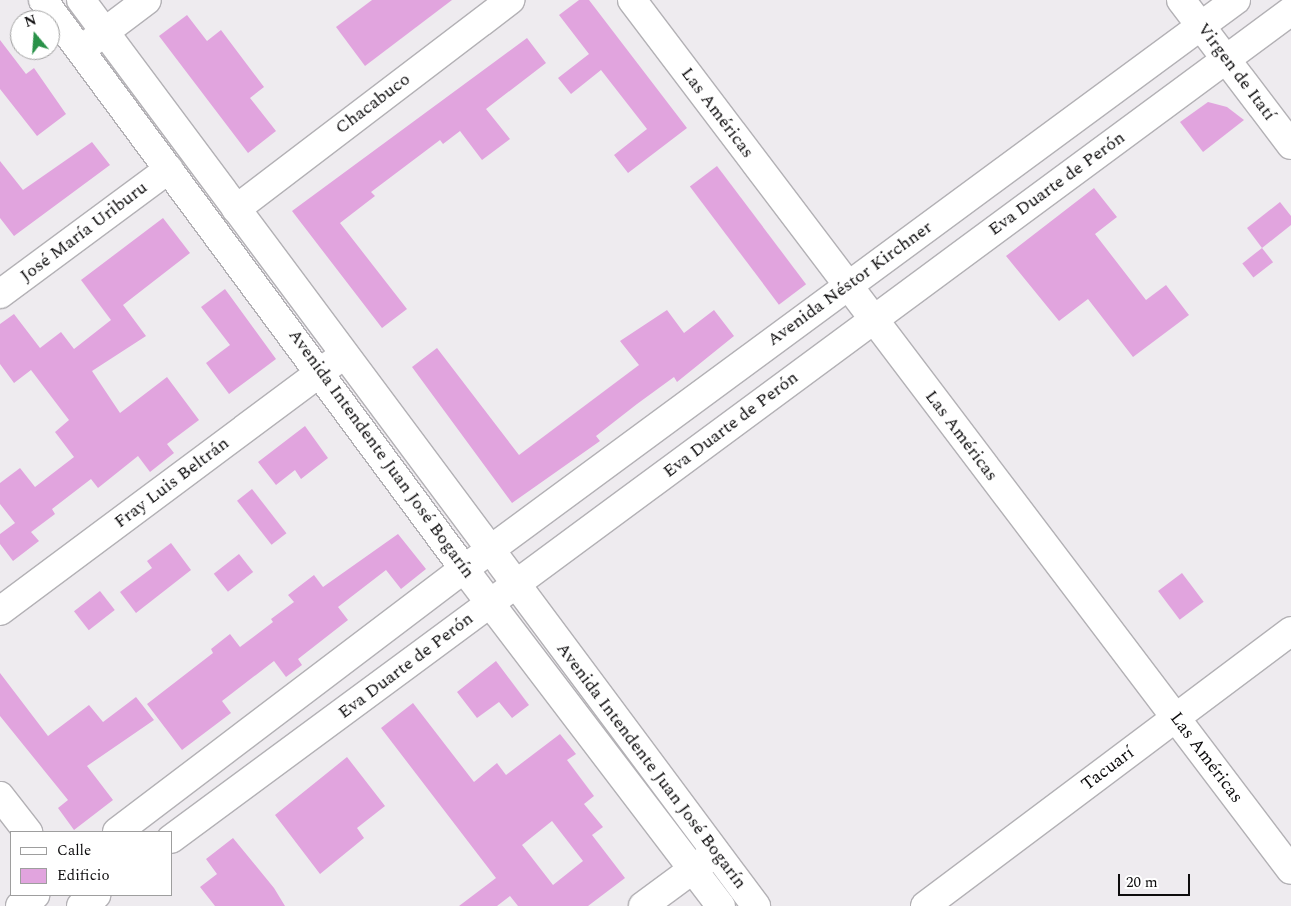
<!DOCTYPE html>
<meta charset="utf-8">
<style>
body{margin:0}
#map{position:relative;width:1291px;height:906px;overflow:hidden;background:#eeebef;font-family:Spectral,serif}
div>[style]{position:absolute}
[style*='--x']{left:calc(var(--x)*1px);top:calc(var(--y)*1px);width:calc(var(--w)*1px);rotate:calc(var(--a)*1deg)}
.building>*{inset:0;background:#e1a4de;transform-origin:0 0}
.roads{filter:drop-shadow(1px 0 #b3b1b5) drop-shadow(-1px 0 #b3b1b5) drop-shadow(0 1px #b3b1b5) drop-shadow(0 -1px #b3b1b5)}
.minor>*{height:28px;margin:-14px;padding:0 14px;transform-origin:14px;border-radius:14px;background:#fff}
span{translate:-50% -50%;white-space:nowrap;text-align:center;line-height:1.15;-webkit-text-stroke:4px #fff;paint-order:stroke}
.street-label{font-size:18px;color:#0d0c0d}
.legend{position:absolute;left:10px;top:831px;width:162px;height:65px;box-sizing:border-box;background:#fff;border:1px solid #9e9e9e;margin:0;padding:6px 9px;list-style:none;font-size:15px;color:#0d0c0d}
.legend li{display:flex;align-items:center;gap:10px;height:25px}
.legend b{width:25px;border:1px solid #9e9e9e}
.north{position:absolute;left:10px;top:10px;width:50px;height:50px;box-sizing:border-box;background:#fff;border:1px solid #9e9e9e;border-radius:50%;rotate:342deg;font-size:14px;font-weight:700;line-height:20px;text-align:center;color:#0d0c0d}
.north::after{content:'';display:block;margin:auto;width:18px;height:22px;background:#299148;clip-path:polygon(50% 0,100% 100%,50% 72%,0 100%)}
.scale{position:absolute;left:1118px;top:874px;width:72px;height:22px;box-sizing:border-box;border:2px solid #0d0c0d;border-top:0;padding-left:6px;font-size:15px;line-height:18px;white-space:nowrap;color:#0d0c0d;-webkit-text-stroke:4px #fff;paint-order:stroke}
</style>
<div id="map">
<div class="building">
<i style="clip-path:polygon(372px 0,452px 0,365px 66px,336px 27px)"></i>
<i style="clip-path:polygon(579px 0,589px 0,687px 128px,628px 173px,614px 155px,647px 129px,601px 70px,571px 94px,558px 78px,589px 54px,559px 15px)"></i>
<i style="clip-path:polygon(187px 15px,207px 41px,221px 30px,264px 87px,250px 98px,276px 131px,248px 153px,159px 36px)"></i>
<i style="clip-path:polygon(527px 38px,546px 63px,486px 109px,510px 139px,482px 160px,460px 131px,443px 144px,440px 140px,371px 192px,375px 196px,340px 223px,407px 309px,382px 328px,292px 211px)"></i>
<i style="clip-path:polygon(0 40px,26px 74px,34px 68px,66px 114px,37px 136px,0 89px)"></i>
<i style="clip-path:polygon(1208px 102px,1227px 107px,1244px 120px,1203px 152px,1180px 122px)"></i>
<i style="clip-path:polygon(92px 142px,110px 165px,14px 236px,0 218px,0 161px,23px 190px)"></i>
<i style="left:717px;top:166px;width:148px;height:34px;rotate:53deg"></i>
<i style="clip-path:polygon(1094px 188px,1117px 217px,1095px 234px,1146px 300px,1166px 285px,1189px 315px,1133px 357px,1088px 299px,1059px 321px,1006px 256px)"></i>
<i style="clip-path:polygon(1280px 202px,1291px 216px,1291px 225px,1262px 248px,1247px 228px)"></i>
<i style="clip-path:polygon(163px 218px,190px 253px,123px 305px,146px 336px,92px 371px,120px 413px,167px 377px,199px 420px,167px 444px,174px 453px,150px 472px,138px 456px,98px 488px,91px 479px,52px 509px,55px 514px,31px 532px,39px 541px,13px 561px,0 544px,0 534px,15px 523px,0 504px,0 483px,20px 468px,35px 487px,74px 457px,55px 432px,69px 420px,31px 370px,14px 383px,0 364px,0 324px,14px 314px,40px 348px,61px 332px,74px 349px,111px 320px,81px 280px)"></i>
<i style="left:1262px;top:248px;width:18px;height:25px;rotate:52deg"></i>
<i style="clip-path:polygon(225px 289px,276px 359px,229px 394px,206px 363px,230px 345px,201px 307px)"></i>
<i style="clip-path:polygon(667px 310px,684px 333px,714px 310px,734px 336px,677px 382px,674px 377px,637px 404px,596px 436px,600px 441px,512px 503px,412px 367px,437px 348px,519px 455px,639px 365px,620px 341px)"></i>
<i style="clip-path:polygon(305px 426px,328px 458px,301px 479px,295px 470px,276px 485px,258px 462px)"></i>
<i style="left:252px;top:489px;width:56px;height:19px;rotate:52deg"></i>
<i style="clip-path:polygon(398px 534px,426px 569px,401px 589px,386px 570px,338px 607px,348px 620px,298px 659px,302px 665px,286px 677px,274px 661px,222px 701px,231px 713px,182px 750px,147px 704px,213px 653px,211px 649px,230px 634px,240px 647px,273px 622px,271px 619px,294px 602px,288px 595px,314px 575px,323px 587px)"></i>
<i style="clip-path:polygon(171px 543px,191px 570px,136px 613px,120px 592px,152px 568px,147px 561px)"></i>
<i style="left:239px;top:554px;width:23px;height:32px;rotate:52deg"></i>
<i style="left:1182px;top:573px;width:36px;height:30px;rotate:53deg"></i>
<i style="left:100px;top:591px;width:24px;height:33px;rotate:52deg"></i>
<i style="clip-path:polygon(496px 661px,529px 705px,512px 718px,499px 702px,477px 718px,457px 692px)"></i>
<i style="clip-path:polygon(0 673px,48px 736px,89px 705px,103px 722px,136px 697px,154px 720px,87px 766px,113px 800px,74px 830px,58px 808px,68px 800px,0 716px)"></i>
<i style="clip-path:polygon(evenodd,413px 703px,474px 782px,497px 763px,506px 775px,560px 734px,576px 754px,567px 760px,594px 796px,584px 804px,603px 827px,592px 835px,625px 878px,588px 906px,518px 906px,510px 896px,497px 906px,459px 906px,496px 878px,381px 728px,413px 703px,552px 821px,583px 861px,553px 885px,522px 845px,552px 821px)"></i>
<i style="clip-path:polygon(347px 757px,385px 806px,357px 828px,364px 838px,320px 874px,275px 815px)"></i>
<i style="clip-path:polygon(233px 838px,274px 888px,285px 906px,215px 906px,200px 887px,217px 874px,206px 859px)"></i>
</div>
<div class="roads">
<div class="minor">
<i style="--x:43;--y:0;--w:708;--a:53.5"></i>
<i style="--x:464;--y:569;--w:424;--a:52.7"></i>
<i style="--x:81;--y:0;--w:1130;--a:53.31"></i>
<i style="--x:632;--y:0;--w:1091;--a:52.86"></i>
<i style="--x:1181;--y:0;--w:182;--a:52.8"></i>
<i style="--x:90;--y:43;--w:71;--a:-37"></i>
<i style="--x:236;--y:209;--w:345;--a:-37.3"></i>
<i style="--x:0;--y:294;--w:210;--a:-36.5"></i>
<i style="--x:0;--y:611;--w:418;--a:-36.7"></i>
<i style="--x:0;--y:796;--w:46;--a:52.1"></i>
<i style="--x:117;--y:832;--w:435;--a:-37.2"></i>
<i style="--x:464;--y:569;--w:959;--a:-36.39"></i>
<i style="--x:171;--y:839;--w:1393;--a:-36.47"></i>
<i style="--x:20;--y:906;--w:19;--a:-36"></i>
<i style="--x:81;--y:906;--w:19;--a:-36"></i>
<i style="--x:643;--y:906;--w:81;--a:-36.4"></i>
<i style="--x:925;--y:906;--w:458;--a:-36.9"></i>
</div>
</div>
<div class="street-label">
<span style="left:1236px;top:72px;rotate:53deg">Virgen de Itatí</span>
<span style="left:373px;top:104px;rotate:-37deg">Chacabuco</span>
<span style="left:717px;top:113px;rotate:53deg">Las Américas</span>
<span style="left:1057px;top:184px;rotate:-36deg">Eva Duarte de Perón</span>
<span style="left:84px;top:232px;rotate:-37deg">José María Uriburu</span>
<span style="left:850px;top:284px;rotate:-36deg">Avenida Néstor Kirchner</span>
<span style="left:731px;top:425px;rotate:-37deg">Eva Duarte de Perón</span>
<span style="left:961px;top:436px;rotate:53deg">Las Américas</span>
<span style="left:381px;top:454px;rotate:54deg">Avenida Intendente Juan José Bogarín</span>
<span style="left:172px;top:483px;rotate:-37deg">Fray Luis Beltrán</span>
<span style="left:406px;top:666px;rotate:-37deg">Eva Duarte de Perón</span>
<span style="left:1206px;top:758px;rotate:53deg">Las Américas</span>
<span style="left:651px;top:766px;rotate:53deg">Avenida Intendente Juan José Bogarín</span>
<span style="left:1108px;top:769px;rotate:-37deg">Tacuarí</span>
</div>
<ul class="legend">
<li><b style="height:6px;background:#fff"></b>Calle</li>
<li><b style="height:14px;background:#e1a4de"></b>Edificio</li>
</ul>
<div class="north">N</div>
<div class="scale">20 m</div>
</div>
